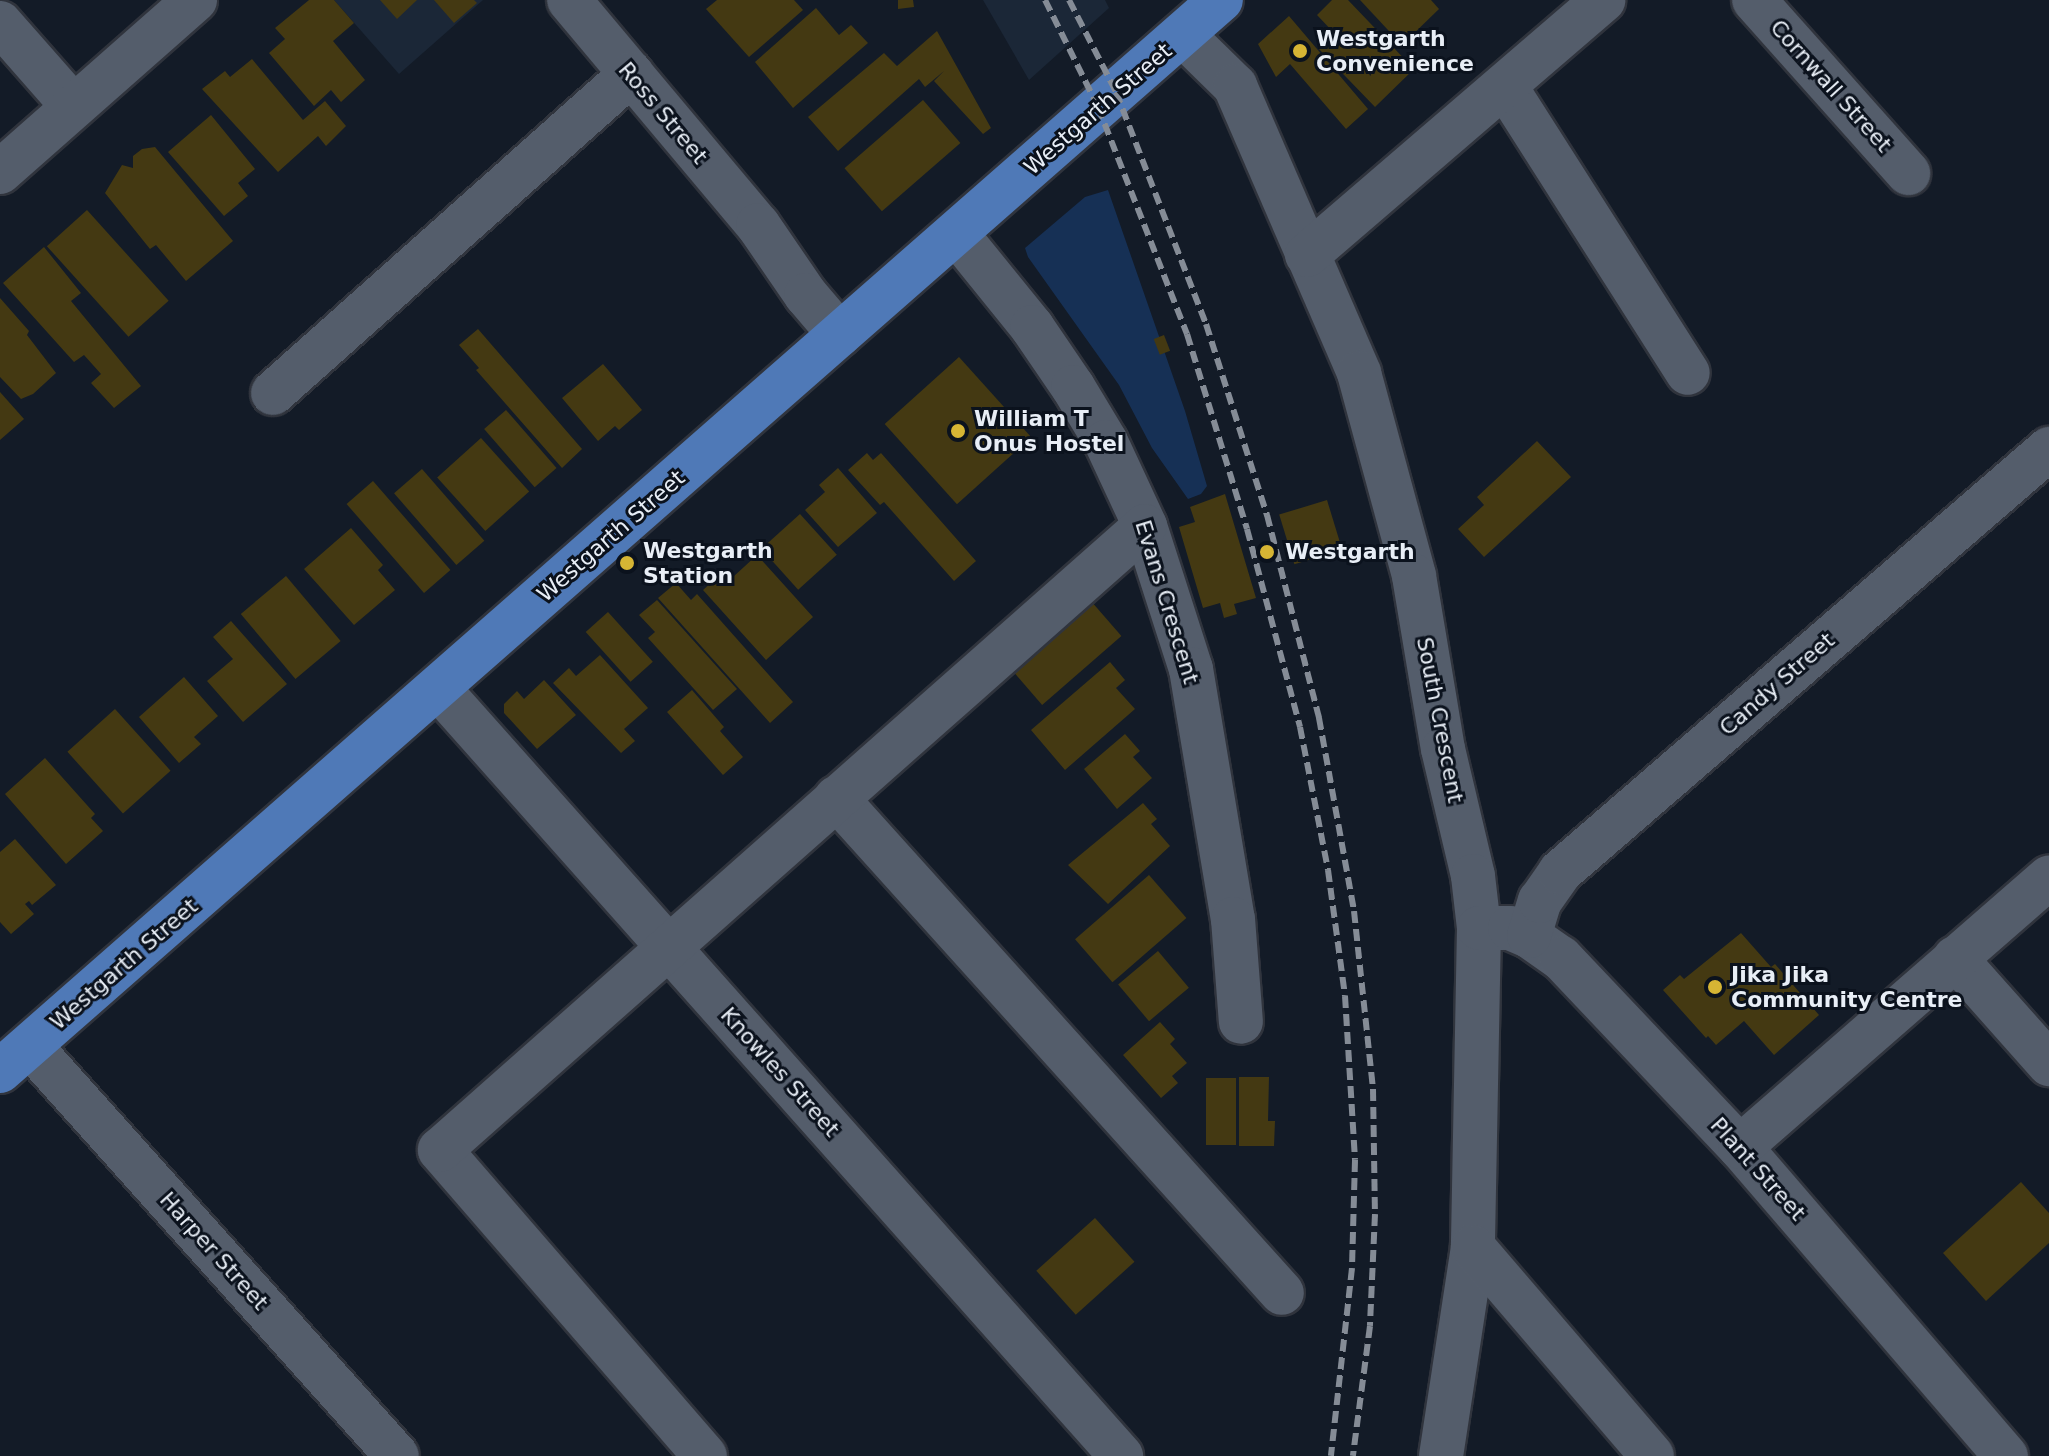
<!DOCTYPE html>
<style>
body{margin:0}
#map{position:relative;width:2049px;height:1456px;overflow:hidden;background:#131b27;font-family:"DejaVu Sans",sans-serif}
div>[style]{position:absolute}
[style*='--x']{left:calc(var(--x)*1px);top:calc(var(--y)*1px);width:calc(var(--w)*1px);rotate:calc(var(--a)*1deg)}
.built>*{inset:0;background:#1b2737}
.green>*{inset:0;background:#163055}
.building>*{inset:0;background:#443912;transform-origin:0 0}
.roads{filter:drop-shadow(2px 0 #30343d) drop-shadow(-2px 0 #30343d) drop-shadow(0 2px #30343d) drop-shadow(0 -2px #30343d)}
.minor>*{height:44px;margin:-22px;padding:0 22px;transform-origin:22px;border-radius:22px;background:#545d6b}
.major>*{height:44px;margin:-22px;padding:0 22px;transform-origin:22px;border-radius:22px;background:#4f79b7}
.rail>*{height:6px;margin-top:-3px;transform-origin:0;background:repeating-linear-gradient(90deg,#858c96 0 12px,transparent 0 18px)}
.dots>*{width:22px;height:22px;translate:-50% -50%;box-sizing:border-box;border:4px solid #0b121d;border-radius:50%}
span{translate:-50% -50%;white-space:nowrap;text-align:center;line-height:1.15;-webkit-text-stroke:6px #0b121d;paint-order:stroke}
.poi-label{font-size:22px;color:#e8eef6;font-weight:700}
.left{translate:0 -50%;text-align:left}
.street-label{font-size:22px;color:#e8eef6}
</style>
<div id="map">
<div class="built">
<i style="clip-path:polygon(334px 0,483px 0,399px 74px)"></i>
<i style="clip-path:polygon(983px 0,1105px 0,1109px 8px,1029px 80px)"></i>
</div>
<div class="green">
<i style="clip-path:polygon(1108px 190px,1185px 411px,1207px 486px,1201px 494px,1188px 499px,1152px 448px,1119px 385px,1028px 257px,1025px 248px,1085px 197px)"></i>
</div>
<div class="building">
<i style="clip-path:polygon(309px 0,334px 0,354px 23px,333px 41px,365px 80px,341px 102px,331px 90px,314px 106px,269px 53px,285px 39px,275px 28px)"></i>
<i style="clip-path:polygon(380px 0,417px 0,397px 19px)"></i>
<i style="clip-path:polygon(434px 0,474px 0,477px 3px,454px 23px)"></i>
<i style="clip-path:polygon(717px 0,794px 0,803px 10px,749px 57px,706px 9px)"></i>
<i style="clip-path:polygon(898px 0,913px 0,914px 7px,898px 9px)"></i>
<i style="clip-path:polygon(1332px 0,1348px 0,1414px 69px,1375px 107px,1318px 48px,1334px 33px,1317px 15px)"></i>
<i style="clip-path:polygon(1360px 0,1431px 0,1439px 9px,1402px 45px)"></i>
<i style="clip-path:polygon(816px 8px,839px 35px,851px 25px,868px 43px,793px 108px,755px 62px)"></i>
<i style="clip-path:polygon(1289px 16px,1368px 109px,1346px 129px,1290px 64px,1276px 77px,1258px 44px)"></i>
<i style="clip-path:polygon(937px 31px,991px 128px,983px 134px,934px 81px,944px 71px,925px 87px,919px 79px,838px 151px,808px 117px,884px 53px,897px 66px)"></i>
<i style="clip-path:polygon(252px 59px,303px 120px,325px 101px,346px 126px,326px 146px,318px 136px,278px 172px,202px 89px,225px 71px,230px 77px)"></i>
<i style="left:923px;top:100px;width:57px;height:104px;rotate:49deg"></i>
<i style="clip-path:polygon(211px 115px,255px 169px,238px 183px,248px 196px,224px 216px,168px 152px)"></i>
<i style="clip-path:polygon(155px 147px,233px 241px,186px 281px,156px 245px,150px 249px,105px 193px,122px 165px,133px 168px,133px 156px,142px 149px)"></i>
<i style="left:87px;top:210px;width:122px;height:54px;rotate:48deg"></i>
<i style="clip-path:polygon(44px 247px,81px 293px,71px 301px,141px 386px,114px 408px,91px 383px,101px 374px,84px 355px,74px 362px,3px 283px)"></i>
<i style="clip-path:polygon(0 298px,29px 331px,27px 335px,56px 373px,33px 394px,21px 399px,0 377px)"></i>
<i style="clip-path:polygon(478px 329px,582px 449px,562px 468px,476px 370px,479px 368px,459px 345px)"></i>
<i style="left:1164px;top:335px;width:17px;height:11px;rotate:69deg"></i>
<i style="left:959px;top:357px;width:108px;height:100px;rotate:48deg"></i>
<i style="clip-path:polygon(603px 364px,642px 410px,619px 430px,615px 426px,598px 441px,562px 398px)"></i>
<i style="clip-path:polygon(0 392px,24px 419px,0 440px)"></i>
<i style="left:506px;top:410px;width:77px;height:29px;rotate:49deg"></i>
<i style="left:481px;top:438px;width:72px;height:59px;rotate:48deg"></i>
<i style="clip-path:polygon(1537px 441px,1571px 477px,1484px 557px,1458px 529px,1484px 505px,1477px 497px)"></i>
<i style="clip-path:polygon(867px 453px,873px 460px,881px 453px,976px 561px,954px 581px,884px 502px,880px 505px,848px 470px)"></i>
<i style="clip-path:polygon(838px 468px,877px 513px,838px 547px,805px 510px,825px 492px,819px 485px)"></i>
<i style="left:422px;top:469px;width:95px;height:37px;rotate:49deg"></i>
<i style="left:373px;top:481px;width:118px;height:35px;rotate:49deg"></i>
<i style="clip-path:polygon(1225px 494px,1256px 598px,1234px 604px,1237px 614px,1224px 618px,1220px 603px,1203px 608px,1179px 527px,1195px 522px,1190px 507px)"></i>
<i style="left:1327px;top:500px;width:52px;height:50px;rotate:73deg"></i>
<i style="left:800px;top:514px;width:55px;height:52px;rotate:48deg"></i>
<i style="clip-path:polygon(351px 528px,383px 565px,378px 570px,395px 590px,354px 625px,304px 569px)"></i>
<i style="clip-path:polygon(757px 555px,813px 617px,766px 660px,703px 590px,726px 569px,733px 577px)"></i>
<i style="left:286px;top:576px;width:85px;height:59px;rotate:50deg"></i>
<i style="clip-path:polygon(676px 583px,691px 600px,697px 594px,793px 702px,770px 723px,658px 598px)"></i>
<i style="left:1084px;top:593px;width:57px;height:105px;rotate:49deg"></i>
<i style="clip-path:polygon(657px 600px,737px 689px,713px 710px,648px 638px,655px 632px,639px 615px)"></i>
<i style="left:608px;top:612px;width:67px;height:30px;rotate:48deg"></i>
<i style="clip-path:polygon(231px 621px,287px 684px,243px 722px,207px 681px,233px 659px,213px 637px)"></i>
<i style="clip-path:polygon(600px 655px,648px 708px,624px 729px,635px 741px,621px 753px,553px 683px,569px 668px,576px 676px)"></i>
<i style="clip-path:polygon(1110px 662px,1125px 680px,1116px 688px,1135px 709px,1065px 770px,1031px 730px)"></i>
<i style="clip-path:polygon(184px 677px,218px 716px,194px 737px,201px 744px,179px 763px,139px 717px)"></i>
<i style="clip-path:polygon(544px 680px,576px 715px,537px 749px,504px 713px,504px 704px,517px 691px,524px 699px)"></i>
<i style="clip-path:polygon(692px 690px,724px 727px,720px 731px,743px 757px,723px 775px,667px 712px)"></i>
<i style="left:115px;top:709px;width:83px;height:64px;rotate:48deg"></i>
<i style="clip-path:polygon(1125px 734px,1140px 751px,1133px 757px,1152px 778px,1117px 809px,1084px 769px)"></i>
<i style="clip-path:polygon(45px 758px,95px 814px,91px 818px,103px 831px,66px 864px,5px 794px)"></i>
<i style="clip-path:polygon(1143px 803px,1157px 819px,1151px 824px,1170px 846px,1108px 904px,1068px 865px)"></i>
<i style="clip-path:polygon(15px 839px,56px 885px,32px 905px,29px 901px,25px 904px,34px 914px,11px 934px,0 922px,0 852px)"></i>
<i style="left:1149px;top:875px;width:57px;height:98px;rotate:49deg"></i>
<i style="clip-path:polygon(1741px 933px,1771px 967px,1775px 964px,1819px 1015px,1774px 1055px,1744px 1021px,1716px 1045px,1708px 1036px,1706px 1038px,1663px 990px,1680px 975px,1684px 979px)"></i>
<i style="left:1158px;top:951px;width:48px;height:52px;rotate:50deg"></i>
<i style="clip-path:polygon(1160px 1022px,1175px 1039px,1170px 1044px,1187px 1063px,1172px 1076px,1178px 1083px,1161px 1098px,1123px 1055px)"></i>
<i style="clip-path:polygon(1239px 1077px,1269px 1077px,1268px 1121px,1275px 1121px,1274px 1146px,1239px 1146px)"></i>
<i style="left:1206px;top:1078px;width:30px;height:67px"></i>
<i style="clip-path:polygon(2021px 1182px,2049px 1213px,2049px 1243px,1986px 1301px,1943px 1253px)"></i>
<i style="left:1095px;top:1218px;width:59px;height:79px;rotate:48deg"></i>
</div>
<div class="roads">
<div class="minor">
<i style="--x:569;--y:0;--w:294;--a:50"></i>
<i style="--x:758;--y:225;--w:85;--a:55.6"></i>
<i style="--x:806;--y:295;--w:52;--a:49.6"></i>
<i style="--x:1754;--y:0;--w:232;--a:48.3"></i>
<i style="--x:0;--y:23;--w:111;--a:48.7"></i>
<i style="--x:1183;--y:35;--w:73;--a:44.4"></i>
<i style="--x:1235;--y:86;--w:313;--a:66.6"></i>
<i style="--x:1359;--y:373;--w:210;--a:74.8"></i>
<i style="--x:1414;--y:576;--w:175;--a:80.5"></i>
<i style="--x:1443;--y:749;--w:130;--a:76.7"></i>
<i style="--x:1473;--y:876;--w:52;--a:83.4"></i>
<i style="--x:1479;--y:928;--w:319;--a:91.1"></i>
<i style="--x:1473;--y:1247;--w:211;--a:98.7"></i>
<i style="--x:1505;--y:86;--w:340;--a:57.5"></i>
<i style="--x:0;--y:172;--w:260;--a:-41.4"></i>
<i style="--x:956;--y:233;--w:121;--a:51"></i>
<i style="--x:1032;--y:327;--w:73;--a:55.7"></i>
<i style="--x:1073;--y:387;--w:64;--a:59"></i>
<i style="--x:1106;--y:442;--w:93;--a:65.1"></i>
<i style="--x:1145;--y:526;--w:150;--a:72.2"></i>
<i style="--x:1191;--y:669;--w:254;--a:80.5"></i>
<i style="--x:1233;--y:919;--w:103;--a:85.6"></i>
<i style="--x:1307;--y:255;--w:391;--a:-40.7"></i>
<i style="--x:273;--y:393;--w:480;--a:-41.7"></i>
<i style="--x:438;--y:688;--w:1028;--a:48.35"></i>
<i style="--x:836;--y:798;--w:666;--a:47.98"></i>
<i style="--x:1479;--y:928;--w:31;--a:0"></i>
<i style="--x:1510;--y:928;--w:21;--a:23"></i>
<i style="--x:1529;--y:936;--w:39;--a:35"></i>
<i style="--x:1561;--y:958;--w:260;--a:46.6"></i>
<i style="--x:1740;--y:1147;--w:408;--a:49.3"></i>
<i style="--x:1529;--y:936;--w:37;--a:-73"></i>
<i style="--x:1540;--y:901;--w:35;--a:-55"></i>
<i style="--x:1560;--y:872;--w:647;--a:-40.86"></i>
<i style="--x:1955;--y:958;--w:142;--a:48.4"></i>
<i style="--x:30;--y:1046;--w:550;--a:48.17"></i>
<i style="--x:1740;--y:1147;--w:410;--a:-41.1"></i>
<i style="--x:1473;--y:1247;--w:275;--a:49.4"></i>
<i style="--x:705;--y:1456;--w:405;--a:-130.9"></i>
<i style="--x:440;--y:1150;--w:941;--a:-41.51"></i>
</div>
<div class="major">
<i style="--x:0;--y:1071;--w:1624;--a:-41.26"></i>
</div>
</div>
<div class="rail">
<i style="--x:1045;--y:0;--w:119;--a:63.6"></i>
<i style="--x:1098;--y:107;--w:244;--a:68.6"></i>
<i style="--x:1187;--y:334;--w:204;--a:72.9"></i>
<i style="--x:1247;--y:529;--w:205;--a:75"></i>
<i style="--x:1300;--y:727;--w:146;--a:78.9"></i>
<i style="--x:1328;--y:870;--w:127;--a:82.3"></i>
<i style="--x:1345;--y:996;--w:164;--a:86.5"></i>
<i style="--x:1355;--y:1160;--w:108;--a:91.6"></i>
<i style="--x:1352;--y:1268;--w:189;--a:96.4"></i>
<i style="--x:1069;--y:0;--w:103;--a:62.9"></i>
<i style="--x:1116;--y:92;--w:249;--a:68.8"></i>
<i style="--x:1206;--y:324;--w:201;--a:72.3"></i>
<i style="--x:1267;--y:515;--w:210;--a:75.6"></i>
<i style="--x:1319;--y:718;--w:196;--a:79.7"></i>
<i style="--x:1354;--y:911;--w:179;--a:83.9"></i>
<i style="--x:1373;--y:1089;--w:125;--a:89.1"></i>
<i style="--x:1375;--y:1214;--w:112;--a:92.6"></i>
<i style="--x:1370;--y:1326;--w:131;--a:97.5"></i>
</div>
<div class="dots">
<i style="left:1300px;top:51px;background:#d6b534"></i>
<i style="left:958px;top:431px;background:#d6b534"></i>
<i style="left:1267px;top:552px;background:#d6b534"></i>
<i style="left:627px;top:563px;background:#d6b534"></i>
<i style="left:1715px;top:987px;background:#d6b534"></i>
</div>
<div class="poi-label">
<span class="left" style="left:1316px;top:51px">Westgarth<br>Convenience</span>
<span class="left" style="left:974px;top:431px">William T<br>Onus Hostel</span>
<span class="left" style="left:643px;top:563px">Westgarth<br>Station</span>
<span class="left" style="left:1285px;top:552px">Westgarth</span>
<span class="left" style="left:1731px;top:987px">Jika Jika<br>Community Centre</span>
</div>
<div class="street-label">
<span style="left:1831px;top:86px;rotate:48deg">Cornwall Street</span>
<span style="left:1098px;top:109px;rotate:-41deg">Westgarth Street</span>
<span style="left:663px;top:113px;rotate:50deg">Ross Street</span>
<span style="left:611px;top:536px;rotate:-41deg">Westgarth Street</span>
<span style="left:1167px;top:602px;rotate:73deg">Evans Crescent</span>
<span style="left:1777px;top:684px;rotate:-41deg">Candy Street</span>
<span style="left:1440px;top:720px;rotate:79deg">South Crescent</span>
<span style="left:124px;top:964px;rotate:-41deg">Westgarth Street</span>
<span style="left:780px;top:1072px;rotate:48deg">Knowles Street</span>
<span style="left:1758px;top:1169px;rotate:48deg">Plant Street</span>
<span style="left:214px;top:1251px;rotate:48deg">Harper Street</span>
</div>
</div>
